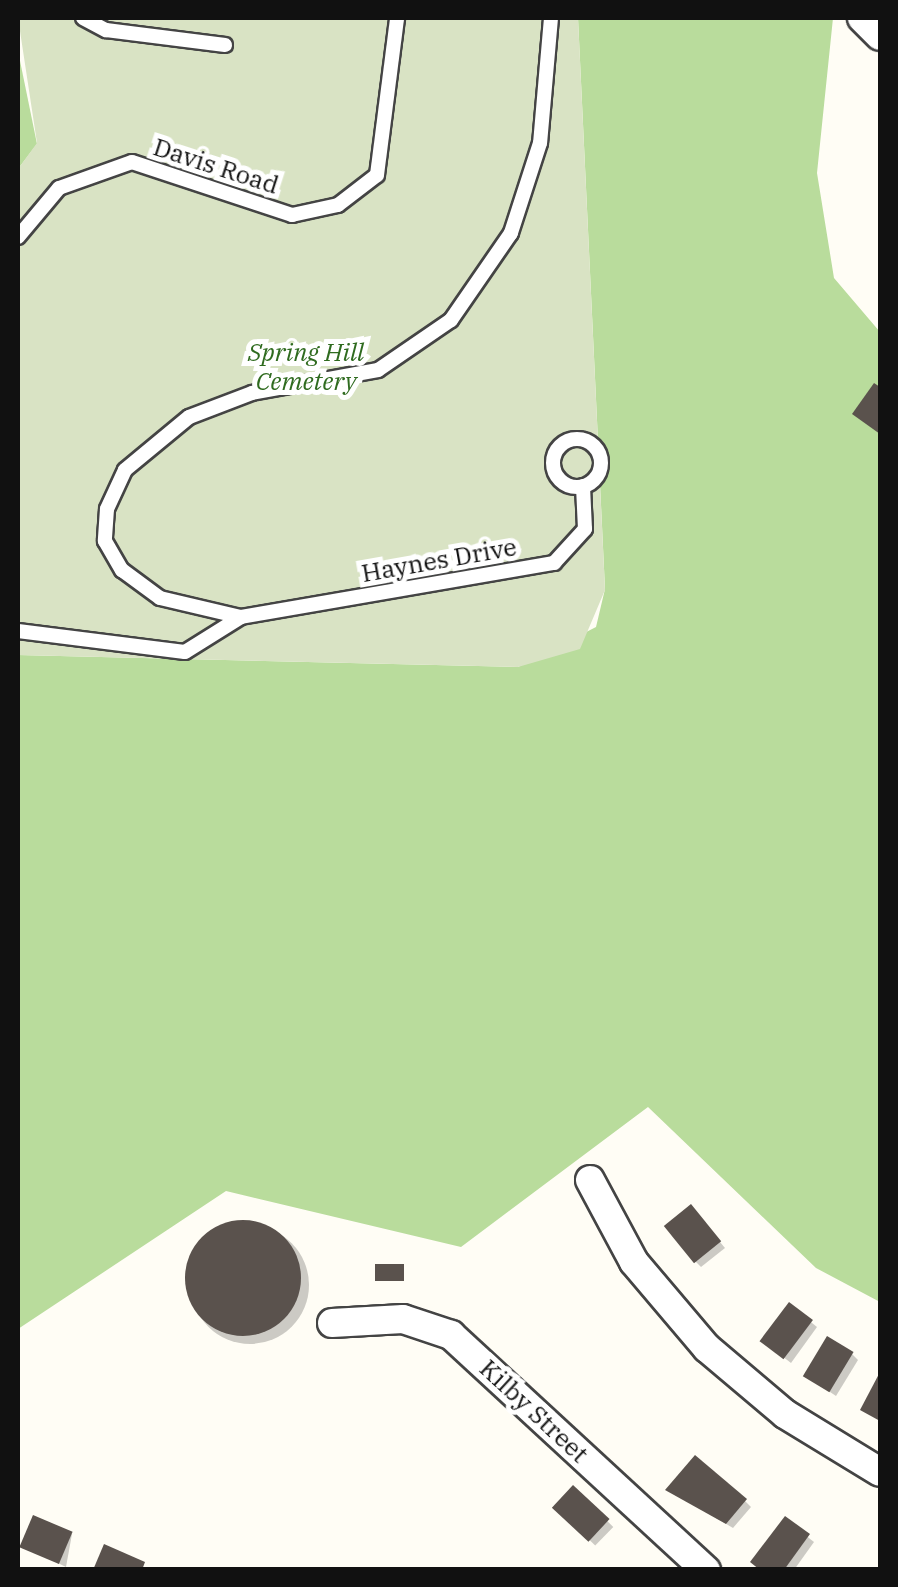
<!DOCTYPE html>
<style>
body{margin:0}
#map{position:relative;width:898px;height:1587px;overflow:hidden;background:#fffdf5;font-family:"IBM Plex Serif",serif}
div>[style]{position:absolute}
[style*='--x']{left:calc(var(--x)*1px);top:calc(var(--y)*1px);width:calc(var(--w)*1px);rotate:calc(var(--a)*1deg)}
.forest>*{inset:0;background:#b9dc9c}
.cemetery>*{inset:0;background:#d9e3c4}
.shadow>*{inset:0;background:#0003;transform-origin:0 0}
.round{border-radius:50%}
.building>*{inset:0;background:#5a524d;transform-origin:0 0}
.roads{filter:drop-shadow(2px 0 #444) drop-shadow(-2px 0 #444) drop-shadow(0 2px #444) drop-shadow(0 -2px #444)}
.service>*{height:14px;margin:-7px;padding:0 7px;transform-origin:7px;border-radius:7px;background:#fff}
.service>.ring{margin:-7px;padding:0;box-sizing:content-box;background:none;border:14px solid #fff;border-radius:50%}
.minor>*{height:28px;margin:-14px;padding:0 14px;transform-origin:14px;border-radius:14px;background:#fff}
span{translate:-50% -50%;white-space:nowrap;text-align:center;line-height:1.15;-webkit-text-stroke:10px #fff;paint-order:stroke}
.street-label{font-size:25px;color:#111}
.park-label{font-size:25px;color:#2f6b1f;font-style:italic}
.frame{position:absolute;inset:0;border:20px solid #111;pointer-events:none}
</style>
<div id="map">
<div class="forest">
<i style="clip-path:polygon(578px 18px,833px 18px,817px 173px,834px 278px,880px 332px,880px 1302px,816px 1268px,648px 1107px,461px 1247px,226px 1191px,18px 1329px,18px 655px,518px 667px,596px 627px,605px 589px)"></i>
<i style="clip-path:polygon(18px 51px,37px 144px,18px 169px)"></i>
</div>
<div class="cemetery">
<i style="clip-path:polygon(18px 18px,578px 18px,605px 590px,580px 649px,518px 667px,18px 655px,18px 169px,37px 143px)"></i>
</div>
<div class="shadow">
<i style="clip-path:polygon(696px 1213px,725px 1248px,701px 1267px,695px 1261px)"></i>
<i class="round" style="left:191px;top:1226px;width:118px;height:118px"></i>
<i style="clip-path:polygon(790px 1305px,817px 1327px,791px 1363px,769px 1346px)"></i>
<i style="clip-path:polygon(852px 1354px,858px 1360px,836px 1396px,806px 1376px)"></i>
<i style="left:573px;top:1488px;width:56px;height:26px;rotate:44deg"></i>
<i style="clip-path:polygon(669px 1490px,745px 1501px,751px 1507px,733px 1528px)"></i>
<i style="clip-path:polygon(785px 1519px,814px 1542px,794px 1570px,762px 1570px)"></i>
<i style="clip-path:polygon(72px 1534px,66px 1567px,23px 1546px)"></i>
</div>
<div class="building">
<i style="clip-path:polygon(874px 383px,880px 387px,880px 434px,852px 414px)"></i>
<i style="left:691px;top:1204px;width:48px;height:35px;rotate:51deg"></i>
<i class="round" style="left:185px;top:1220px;width:116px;height:116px"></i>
<i style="left:404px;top:1264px;width:17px;height:29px;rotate:90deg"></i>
<i style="left:789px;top:1302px;width:30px;height:49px;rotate:37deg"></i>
<i style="left:827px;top:1336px;width:31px;height:47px;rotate:31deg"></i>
<i style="clip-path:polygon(880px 1372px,880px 1421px,860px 1410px)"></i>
<i style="clip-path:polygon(695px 1455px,747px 1499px,726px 1524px,665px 1490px)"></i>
<i style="left:573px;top:1485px;width:50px;height:31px;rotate:43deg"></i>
<i style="left:33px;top:1515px;width:43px;height:35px;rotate:23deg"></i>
<i style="clip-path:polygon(785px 1516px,810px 1534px,784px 1570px,760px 1570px,750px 1562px)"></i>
<i style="clip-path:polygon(104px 1544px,145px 1562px,142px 1570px,93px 1570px)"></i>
</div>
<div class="roads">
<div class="service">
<i style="--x:83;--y:18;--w:26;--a:28"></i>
<i style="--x:106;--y:30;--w:120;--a:7.2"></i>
<i style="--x:551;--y:18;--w:125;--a:95"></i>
<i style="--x:540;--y:143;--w:95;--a:107.9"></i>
<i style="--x:511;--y:233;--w:106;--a:124.6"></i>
<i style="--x:451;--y:320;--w:88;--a:145.6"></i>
<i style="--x:378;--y:370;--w:128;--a:169.7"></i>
<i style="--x:252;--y:393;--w:67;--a:159.1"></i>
<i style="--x:189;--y:417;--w:83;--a:140.4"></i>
<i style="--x:125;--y:470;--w:43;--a:114.8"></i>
<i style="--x:107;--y:509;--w:32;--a:94"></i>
<i style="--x:105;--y:541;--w:34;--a:60"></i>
<i style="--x:122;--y:570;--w:47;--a:36.4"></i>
<i style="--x:160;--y:598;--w:83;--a:13.2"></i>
<i style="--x:241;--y:617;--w:318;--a:-9.8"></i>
<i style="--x:554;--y:563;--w:46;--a:-47.6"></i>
<i style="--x:585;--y:529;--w:43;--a:-92.7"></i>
<i style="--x:18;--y:237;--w:64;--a:-50.1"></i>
<i style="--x:59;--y:188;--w:77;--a:-19.6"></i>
<i style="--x:132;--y:162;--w:169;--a:18.3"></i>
<i style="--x:292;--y:215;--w:47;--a:-12.3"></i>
<i style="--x:338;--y:205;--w:49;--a:-37.6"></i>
<i style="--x:377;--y:175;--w:158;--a:-82.7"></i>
<i class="ring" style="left:553px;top:439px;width:34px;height:34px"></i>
<i style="--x:18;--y:631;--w:168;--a:7.2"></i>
<i style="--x:185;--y:652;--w:66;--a:-32"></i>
</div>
<div class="minor">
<i style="--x:862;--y:18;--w:25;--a:45"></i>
<i style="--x:590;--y:1180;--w:93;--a:61.8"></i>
<i style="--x:634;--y:1262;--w:113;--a:49.7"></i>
<i style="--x:707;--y:1348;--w:102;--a:40.2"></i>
<i style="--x:785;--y:1414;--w:111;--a:31.4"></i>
<i style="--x:332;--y:1323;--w:71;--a:-3.2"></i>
<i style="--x:403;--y:1319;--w:51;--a:18.4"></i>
<i style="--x:451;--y:1335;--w:347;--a:42.7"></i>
</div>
</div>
<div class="street-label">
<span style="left:216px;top:166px;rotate:18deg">Davis Road</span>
<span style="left:439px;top:560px;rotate:-10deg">Haynes Drive</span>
<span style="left:534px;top:1411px;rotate:43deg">Kilby Street</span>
</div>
<div class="park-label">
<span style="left:306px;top:367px">Spring Hill<br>Cemetery</span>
</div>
<div class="frame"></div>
</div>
